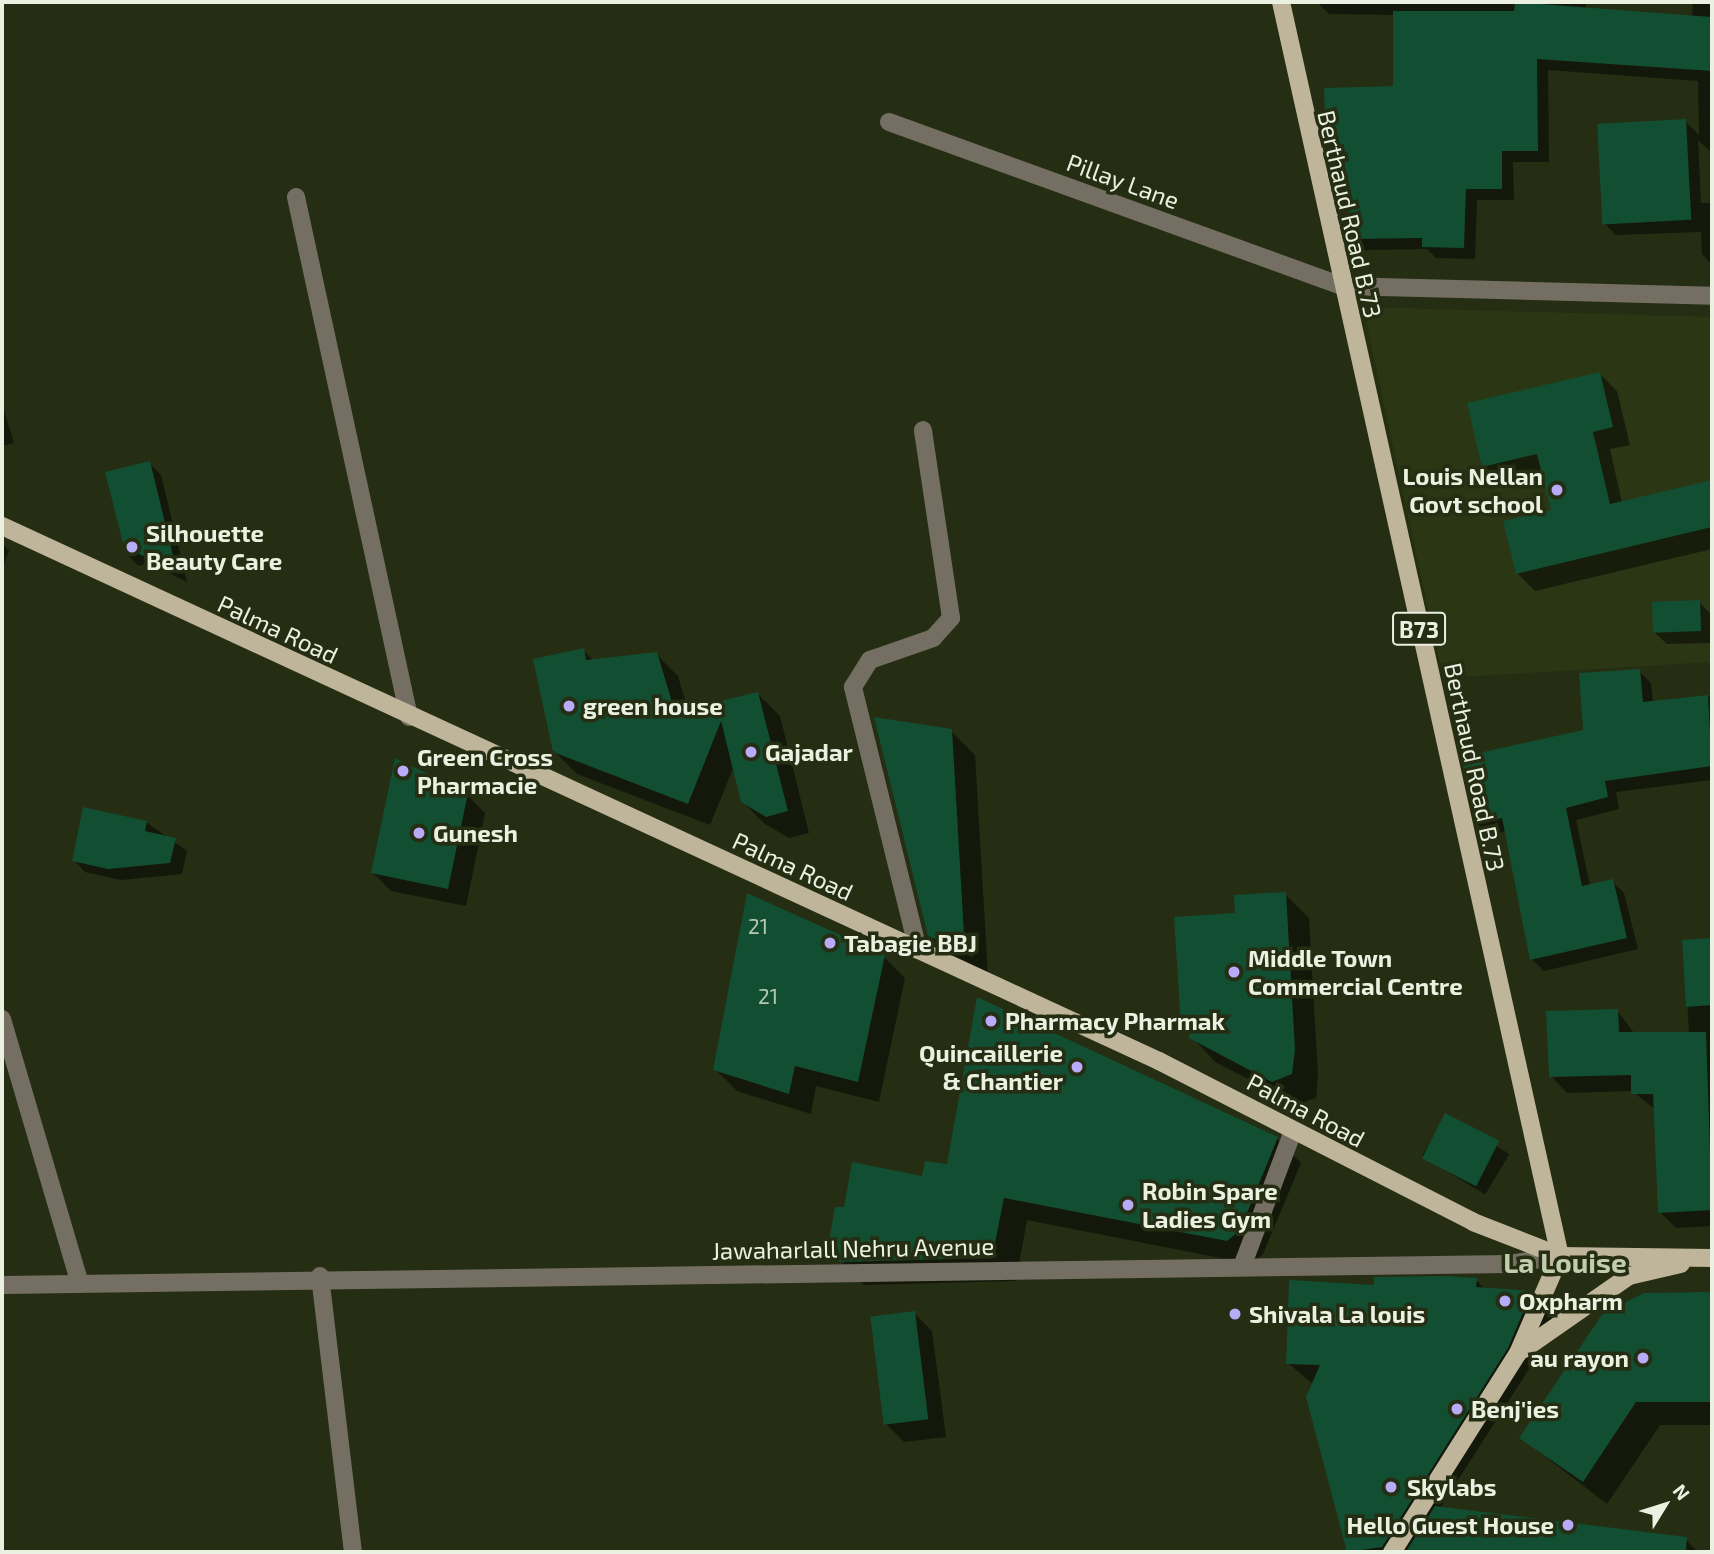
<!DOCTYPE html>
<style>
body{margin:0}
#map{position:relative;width:1714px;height:1554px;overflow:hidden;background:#252d13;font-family:"Exo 2",sans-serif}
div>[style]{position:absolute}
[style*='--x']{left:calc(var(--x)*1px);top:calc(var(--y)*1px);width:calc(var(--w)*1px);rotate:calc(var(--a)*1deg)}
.built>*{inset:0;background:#2b3615}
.shadow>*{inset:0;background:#0007;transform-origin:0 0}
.building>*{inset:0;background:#124e31;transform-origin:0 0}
.minor>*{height:18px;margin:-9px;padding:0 9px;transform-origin:9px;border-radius:9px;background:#746f62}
.major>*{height:18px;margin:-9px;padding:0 9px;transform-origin:9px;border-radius:9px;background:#bfb59b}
.dots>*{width:19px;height:19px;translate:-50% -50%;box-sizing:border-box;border:4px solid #252d13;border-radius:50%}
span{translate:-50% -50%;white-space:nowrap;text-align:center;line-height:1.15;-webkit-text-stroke:7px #252d13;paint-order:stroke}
.number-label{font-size:21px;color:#b5c8b5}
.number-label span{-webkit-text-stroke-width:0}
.shield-label span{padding:2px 5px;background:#252d13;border:2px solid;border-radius:5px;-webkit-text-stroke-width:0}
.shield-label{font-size:23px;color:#ebf1e1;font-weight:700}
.street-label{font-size:24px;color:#ebf1e1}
.poi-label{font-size:24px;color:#ebf1e1;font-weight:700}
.right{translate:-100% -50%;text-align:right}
.left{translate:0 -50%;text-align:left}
.quarter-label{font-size:28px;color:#c2cdae;font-weight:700}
.frame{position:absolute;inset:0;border:4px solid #ebf1e1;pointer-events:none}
.north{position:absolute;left:1630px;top:1470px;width:70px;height:70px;-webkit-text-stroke:5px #252d13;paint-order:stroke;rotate:52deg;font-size:19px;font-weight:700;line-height:28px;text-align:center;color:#ebf1e1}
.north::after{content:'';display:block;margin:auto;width:24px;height:32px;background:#ebf1e1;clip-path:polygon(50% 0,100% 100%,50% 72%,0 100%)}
</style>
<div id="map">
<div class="built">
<i style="clip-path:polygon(1363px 307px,1712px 317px,1712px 662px,1443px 678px)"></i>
</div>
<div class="shadow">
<i style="clip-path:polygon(1317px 2px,1586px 2px,1585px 13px,1692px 17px,1693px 2px,1712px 2px,1712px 153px,1698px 140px,1701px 203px,1712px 203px,1712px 265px,1702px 254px,1701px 232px,1616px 235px,1604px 223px,1685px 121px,1699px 135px,1698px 81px,1548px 70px,1549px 162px,1513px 162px,1514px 200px,1477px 200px,1475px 259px,1436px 258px,1427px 249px,1364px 250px,1352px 238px,1350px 206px,1338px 194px,1337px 151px,1328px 142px,1395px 87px,1394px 15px,1329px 14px)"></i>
<i style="clip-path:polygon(1599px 373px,1617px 391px,1630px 445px,1610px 449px,1622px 503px,1712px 482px,1712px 549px,1535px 591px,1517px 573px,1553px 511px,1544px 474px,1502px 484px,1484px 466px)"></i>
<i style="clip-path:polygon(2px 404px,14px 443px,2px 446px)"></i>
<i style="clip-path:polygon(149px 463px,161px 475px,187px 582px,148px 563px,139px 566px,127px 554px)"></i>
<i style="clip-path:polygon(2px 543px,9px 551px,2px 569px)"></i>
<i style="clip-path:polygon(1699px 602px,1711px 614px,1712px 643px,1667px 644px,1655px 633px)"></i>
<i style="clip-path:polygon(583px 650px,594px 661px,656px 654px,678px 676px,688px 710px,758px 694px,780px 716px,809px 833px,789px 838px,765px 824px,742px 801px,734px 766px,710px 825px,577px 774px,554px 751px)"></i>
<i style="clip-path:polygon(1639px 671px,1651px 683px,1653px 703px,1712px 696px,1712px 780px,1616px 792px,1619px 809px,1576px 820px,1590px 886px,1612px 881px,1624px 893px,1638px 949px,1544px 971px,1532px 959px,1507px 831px,1489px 835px,1477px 823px,1585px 731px)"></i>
<i style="clip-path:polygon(evenodd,951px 731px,975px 755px,988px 975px,954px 960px,929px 936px,951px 731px,947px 943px,974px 954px,973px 957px,947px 947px,947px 943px)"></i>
<i style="clip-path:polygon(467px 795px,485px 813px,466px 906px,391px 891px,373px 873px)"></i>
<i style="clip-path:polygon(146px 822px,187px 851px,182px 874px,121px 880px,85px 872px,74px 860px)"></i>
<i style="clip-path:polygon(1285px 894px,1309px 918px,1318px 1075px,1316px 1098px,1297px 1104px,1215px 1062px,1183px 1027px,1237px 915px)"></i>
<i style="clip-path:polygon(1712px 940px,1712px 1226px,1676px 1228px,1660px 1212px,1655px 1109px,1632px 1091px,1567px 1093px,1551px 1076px,1617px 1010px,1634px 1033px,1689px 1034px,1684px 941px)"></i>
<i style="clip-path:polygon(884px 957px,905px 978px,879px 1102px,816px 1086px,811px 1114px,737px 1091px,715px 1069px)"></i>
<i style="clip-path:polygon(979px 1000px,1277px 1139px,1301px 1163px,1263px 1254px,1251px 1264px,1027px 1220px,1016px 1281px,864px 1285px,829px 1247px,846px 1209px,948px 1166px)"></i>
<i style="left:1446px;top:1116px;width:74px;height:47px;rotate:31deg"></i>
<i style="clip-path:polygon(1476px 1280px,1486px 1290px,1532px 1293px,1553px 1314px,1529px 1369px,1440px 1508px,1684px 1538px,1698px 1552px,1349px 1552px,1308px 1397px,1313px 1384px,1288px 1363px,1375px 1287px)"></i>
<i style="clip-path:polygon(1712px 1294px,1712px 1425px,1660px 1425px,1607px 1504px,1521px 1438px,1644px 1295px)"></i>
<i style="clip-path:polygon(914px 1313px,932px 1331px,946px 1437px,904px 1442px,886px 1424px)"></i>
</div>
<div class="building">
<i style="clip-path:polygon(1515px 2px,1712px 17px,1712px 71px,1537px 59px,1538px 151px,1502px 151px,1502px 189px,1466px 189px,1464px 248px,1422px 247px,1422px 238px,1350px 239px,1349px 194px,1336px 195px,1335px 143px,1326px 143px,1324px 88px,1393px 86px,1393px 11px,1514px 11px)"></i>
<i style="left:1686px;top:119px;width:101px;height:89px;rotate:87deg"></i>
<i style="clip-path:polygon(1600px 372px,1613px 427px,1593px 432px,1610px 504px,1712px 480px,1712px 527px,1516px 574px,1503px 521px,1551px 510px,1537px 454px,1482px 467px,1467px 403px)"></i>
<i style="clip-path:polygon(150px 461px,177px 572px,135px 552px,126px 555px,105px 472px)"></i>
<i style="left:1700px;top:600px;width:31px;height:48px;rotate:88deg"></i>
<i style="clip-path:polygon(584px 648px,586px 660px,657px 652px,675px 712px,758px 692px,788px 811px,766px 817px,741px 802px,721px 721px,688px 804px,553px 752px,533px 659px)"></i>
<i style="clip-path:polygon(1640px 669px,1643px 702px,1708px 695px,1712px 766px,1605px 781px,1608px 797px,1566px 808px,1582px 886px,1613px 879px,1627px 938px,1530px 960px,1502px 818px,1476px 824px,1461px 757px,1583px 730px,1579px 673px)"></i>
<i style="clip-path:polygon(874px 717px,952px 729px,965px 952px,928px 936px)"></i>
<i style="clip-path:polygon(395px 758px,468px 793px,448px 889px,371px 873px)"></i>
<i style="clip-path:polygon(83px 807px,147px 821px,145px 831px,176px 838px,170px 863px,108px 869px,72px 861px)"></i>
<i style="clip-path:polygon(1286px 892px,1295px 1050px,1292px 1074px,1272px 1082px,1189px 1038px,1190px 1030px,1181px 1027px,1174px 917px,1235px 913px,1234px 895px)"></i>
<i style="clip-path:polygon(747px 893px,885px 955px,858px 1082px,795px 1066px,789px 1094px,713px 1070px)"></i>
<i style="clip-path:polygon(1712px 938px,1712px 1005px,1686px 1007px,1682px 940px)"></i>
<i style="clip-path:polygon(977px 997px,1278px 1137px,1240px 1230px,1227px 1241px,1004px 1198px,992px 1258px,839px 1262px,838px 1249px,828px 1247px,835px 1207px,844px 1207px,852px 1162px,922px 1176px,925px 1161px,947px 1164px)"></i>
<i style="clip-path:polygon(1618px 1009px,1619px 1032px,1706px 1032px,1712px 1210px,1658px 1213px,1653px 1094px,1631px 1094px,1631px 1075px,1549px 1077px,1546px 1011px)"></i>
<i style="left:1445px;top:1113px;width:61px;height:51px;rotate:27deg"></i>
<i style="clip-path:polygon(1446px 1276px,1477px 1278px,1476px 1287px,1532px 1291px,1508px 1348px,1382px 1547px,1347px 1552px,1306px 1397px,1320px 1365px,1286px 1364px,1289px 1280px,1374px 1285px,1374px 1277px)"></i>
<i style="clip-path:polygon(1712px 1292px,1712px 1402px,1636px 1402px,1583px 1482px,1519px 1438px,1603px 1313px,1644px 1293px)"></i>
<i style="left:915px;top:1311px;width:109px;height:45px;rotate:83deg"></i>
<i style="clip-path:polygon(1435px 1506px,1687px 1537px,1686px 1552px,1407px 1550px)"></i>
</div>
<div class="minor">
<i style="--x:889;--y:122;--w:481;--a:19.9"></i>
<i style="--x:1341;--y:286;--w:371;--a:1.5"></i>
<i style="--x:296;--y:197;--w:532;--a:77.74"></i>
<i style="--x:918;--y:950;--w:271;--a:-103.9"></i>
<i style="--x:853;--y:687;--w:32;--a:-58"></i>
<i style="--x:870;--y:660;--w:67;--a:-19.2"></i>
<i style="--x:933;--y:638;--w:27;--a:-48"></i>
<i style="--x:951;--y:618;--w:190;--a:-98.5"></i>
<i style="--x:2;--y:1019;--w:276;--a:73.6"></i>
<i style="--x:1243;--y:1264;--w:142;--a:-69.4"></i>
<i style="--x:320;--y:1276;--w:278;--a:83.2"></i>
<i style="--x:2;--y:1285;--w:1507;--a:-0.8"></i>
<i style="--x:1509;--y:1264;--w:52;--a:-8.9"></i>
</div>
<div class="major">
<i style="--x:1281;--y:2;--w:1285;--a:77.46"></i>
<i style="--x:1560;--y:1256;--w:106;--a:113.4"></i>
<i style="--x:1518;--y:1353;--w:236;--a:122.3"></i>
<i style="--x:2;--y:526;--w:1275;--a:24.82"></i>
<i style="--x:1159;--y:1061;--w:353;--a:27.1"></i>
<i style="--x:1473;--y:1222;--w:93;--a:21.3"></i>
<i style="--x:1560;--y:1256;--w:152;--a:0.8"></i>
<i style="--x:1524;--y:1349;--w:128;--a:-34.8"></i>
<i style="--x:1629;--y:1276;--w:53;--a:-13"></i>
</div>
<div class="dots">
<i style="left:1557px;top:490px;background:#b8abf7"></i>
<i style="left:132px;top:547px;background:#b8abf7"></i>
<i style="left:569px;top:706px;background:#b8abf7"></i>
<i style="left:751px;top:752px;background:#b8abf7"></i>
<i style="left:403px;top:771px;background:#b8abf7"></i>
<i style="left:419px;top:833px;background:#b8abf7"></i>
<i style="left:830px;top:943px;background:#b8abf7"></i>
<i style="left:1234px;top:972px;background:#b8abf7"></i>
<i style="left:991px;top:1021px;background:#b8abf7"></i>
<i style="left:1077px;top:1067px;background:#b8abf7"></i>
<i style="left:1128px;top:1205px;background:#b8abf7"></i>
<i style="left:1505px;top:1301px;background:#b8abf7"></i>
<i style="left:1235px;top:1314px;background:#b8abf7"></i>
<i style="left:1643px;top:1358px;background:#b8abf7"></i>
<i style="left:1457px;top:1409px;background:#b8abf7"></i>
<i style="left:1391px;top:1487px;background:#b8abf7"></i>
<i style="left:1568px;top:1525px;background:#b8abf7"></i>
</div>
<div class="number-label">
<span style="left:758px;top:926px">21</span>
<span style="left:768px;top:996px">21</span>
</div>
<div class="shield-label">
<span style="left:1419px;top:629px">B73</span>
</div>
<div class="street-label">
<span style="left:1123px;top:181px;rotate:20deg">Pillay Lane</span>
<span style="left:1350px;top:214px;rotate:77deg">Berthaud Road B.73</span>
<span style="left:278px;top:629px;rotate:25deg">Palma Road</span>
<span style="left:1475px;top:767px;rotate:78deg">Berthaud Road B.73</span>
<span style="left:793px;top:866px;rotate:25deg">Palma Road</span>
<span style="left:1306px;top:1110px;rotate:28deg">Palma Road</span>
<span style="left:853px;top:1248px;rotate:-1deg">Jawaharlall Nehru Avenue</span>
</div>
<div class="poi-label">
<span class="right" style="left:1543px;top:490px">Louis Nellan<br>Govt school</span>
<span class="left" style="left:146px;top:547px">Silhouette<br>Beauty Care</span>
<span class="left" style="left:583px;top:706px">green house</span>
<span class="left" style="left:765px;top:752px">Gajadar</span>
<span class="left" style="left:417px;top:771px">Green Cross<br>Pharmacie</span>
<span class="left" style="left:433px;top:833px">Gunesh</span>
<span class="left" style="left:844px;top:943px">Tabagie BBJ</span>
<span class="left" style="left:1248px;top:972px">Middle Town<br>Commercial Centre</span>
<span class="left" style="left:1005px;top:1021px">Pharmacy Pharmak</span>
<span class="right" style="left:1063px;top:1067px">Quincaillerie<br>&amp; Chantier</span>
<span class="left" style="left:1142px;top:1205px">Robin Spare<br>Ladies Gym</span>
<span class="left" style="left:1519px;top:1301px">Oxpharm</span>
<span class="left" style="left:1249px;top:1314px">Shivala La louis</span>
<span class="right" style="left:1629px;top:1358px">au rayon</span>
<span class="left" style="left:1471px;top:1409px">Benj'ies</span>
<span class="left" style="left:1407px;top:1487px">Skylabs</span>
<span class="right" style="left:1554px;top:1525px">Hello Guest House</span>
</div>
<div class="quarter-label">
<span style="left:1565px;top:1262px">La Louise</span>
</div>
<div class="frame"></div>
<div class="north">N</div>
</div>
